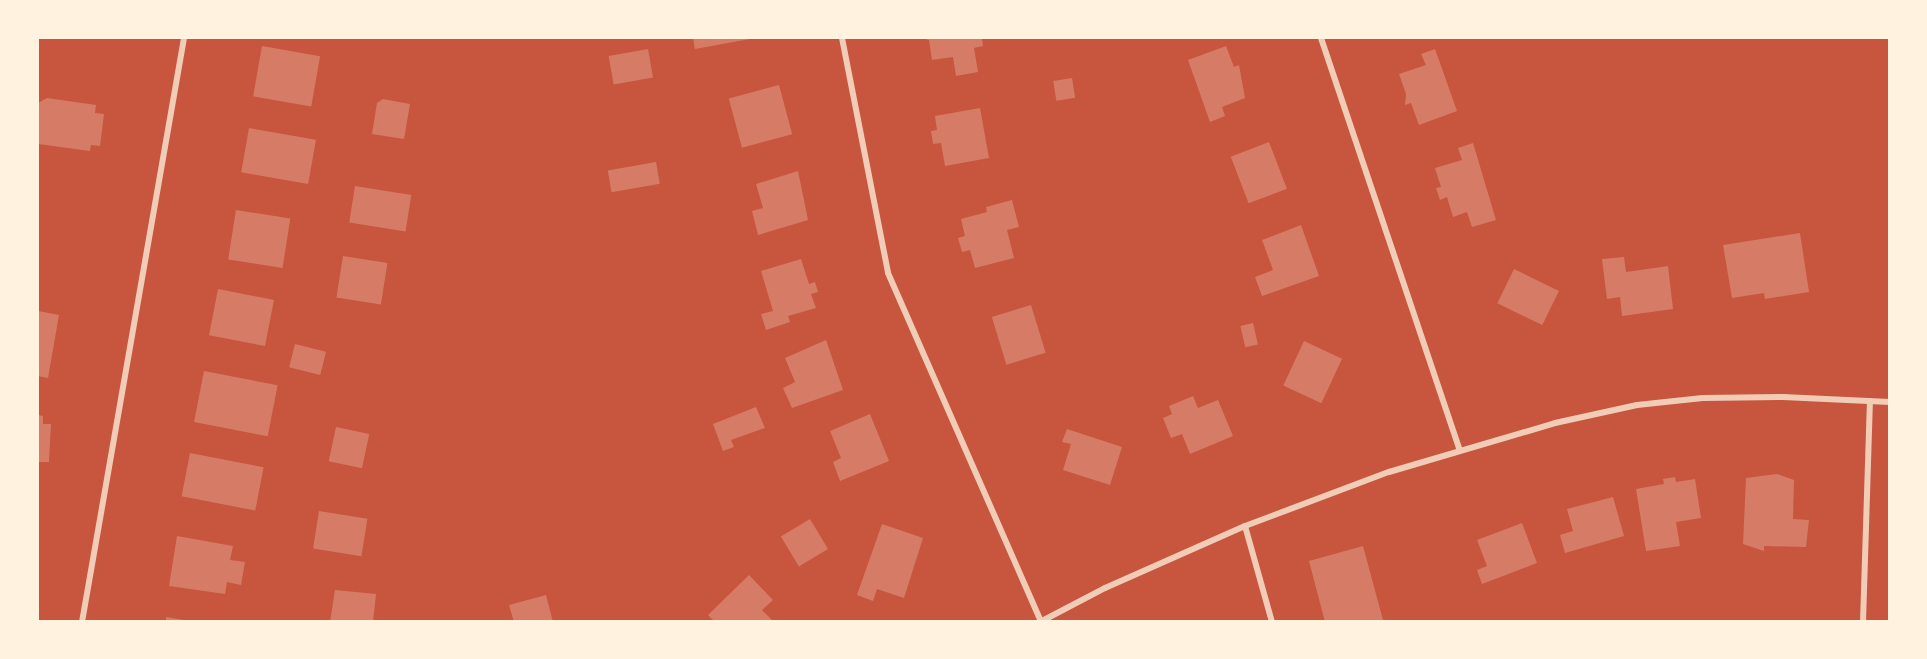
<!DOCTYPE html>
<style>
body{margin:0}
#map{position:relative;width:1927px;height:659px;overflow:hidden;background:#c8553d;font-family:Lora,serif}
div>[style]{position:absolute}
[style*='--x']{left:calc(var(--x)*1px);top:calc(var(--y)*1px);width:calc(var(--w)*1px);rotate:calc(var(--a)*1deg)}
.building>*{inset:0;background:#d67c66;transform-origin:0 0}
.minor>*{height:6px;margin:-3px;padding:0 3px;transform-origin:3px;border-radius:3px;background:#f1ccb7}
span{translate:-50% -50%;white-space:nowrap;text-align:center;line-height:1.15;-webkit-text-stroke:4.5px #fff3e0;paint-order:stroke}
.frame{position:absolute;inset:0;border:39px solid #fff3e0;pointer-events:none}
</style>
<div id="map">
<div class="building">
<i style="clip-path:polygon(693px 38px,750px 38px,750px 39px,695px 49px)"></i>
<i style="clip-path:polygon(922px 38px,982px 38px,983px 46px,974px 48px,978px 72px,956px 76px,953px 57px,932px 60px,929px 40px)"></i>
<i style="left:262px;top:46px;width:59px;height:51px;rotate:10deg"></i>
<i style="clip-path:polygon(1226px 46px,1234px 67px,1239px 65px,1245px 98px,1222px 107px,1225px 116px,1210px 122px,1188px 60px)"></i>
<i style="left:648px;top:49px;width:29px;height:40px;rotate:80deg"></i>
<i style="clip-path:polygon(1435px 49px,1457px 111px,1419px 125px,1411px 103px,1405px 105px,1406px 94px,1399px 74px,1426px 65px,1421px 54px)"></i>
<i style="left:1072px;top:78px;width:20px;height:19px;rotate:81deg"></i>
<i style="left:779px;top:85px;width:51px;height:52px;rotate:75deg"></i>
<i style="clip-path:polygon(47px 98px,96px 105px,95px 113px,104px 114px,100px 146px,91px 145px,90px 151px,38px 144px,38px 103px)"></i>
<i style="clip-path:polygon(383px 99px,410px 104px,404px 139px,372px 134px,377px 103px)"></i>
<i style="clip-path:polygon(980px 108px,989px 158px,945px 166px,941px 143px,933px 144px,931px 131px,937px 130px,935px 116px)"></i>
<i style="left:249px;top:128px;width:68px;height:45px;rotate:10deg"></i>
<i style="left:1269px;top:142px;width:50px;height:41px;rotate:69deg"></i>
<i style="clip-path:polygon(1473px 143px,1496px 220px,1472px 227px,1467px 212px,1453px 217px,1447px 197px,1440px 200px,1436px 188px,1441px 187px,1435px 168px,1462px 160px,1458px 148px)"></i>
<i style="left:656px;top:162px;width:22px;height:49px;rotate:80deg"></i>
<i style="clip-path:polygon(798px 171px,808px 220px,758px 235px,752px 211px,763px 208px,756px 184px)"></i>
<i style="left:355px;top:186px;width:57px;height:37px;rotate:9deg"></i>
<i style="clip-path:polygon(1012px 200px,1019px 227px,1007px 230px,1014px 258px,975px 268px,970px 250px,962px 252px,958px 238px,965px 236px,961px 219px,987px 212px,986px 207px)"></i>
<i style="left:236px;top:210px;width:55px;height:50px;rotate:9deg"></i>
<i style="clip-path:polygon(1301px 225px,1319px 276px,1262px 296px,1255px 277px,1273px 270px,1262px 240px)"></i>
<i style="clip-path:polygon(1800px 233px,1809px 292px,1765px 299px,1764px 293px,1732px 298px,1723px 245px)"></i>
<i style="left:343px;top:256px;width:45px;height:42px;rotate:9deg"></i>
<i style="clip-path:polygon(1624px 257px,1626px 272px,1668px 266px,1673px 309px,1622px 316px,1620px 297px,1607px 299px,1602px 259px)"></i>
<i style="clip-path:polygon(801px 259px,809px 284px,815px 282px,818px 292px,811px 294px,816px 308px,788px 316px,790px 322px,766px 330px,761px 314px,773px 311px,761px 271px)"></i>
<i style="left:1514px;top:269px;width:50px;height:38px;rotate:26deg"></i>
<i style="left:218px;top:289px;width:57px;height:47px;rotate:11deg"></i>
<i style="left:1031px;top:305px;width:50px;height:41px;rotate:73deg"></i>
<i style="clip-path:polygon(38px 311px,59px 315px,48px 378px,38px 376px)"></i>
<i style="left:1253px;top:323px;width:22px;height:13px;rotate:77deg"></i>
<i style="clip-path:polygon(826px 340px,843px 390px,792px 408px,783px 388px,795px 382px,785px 358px)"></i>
<i style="left:1304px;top:341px;width:42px;height:49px;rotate:25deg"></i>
<i style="left:295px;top:344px;width:32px;height:24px;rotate:14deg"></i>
<i style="left:204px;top:371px;width:75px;height:52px;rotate:11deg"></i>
<i style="clip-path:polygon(1193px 396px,1198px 408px,1218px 400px,1233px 436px,1190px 454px,1182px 434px,1171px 438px,1163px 418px,1172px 414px,1169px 406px)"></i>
<i style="clip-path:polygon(756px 407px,765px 428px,731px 440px,734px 447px,723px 451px,713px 424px)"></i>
<i style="clip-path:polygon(870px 414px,889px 461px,840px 481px,833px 462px,841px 458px,830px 431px)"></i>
<i style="clip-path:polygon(38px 415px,43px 416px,43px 424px,51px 424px,49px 462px,38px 462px)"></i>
<i style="left:336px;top:427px;width:34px;height:35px;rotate:12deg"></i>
<i style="clip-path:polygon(1067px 429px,1122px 447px,1110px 485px,1063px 470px,1071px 444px,1062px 442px)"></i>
<i style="left:190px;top:453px;width:75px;height:44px;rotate:11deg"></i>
<i style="clip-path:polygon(1777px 474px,1794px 480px,1793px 519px,1809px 520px,1806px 547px,1764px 546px,1764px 551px,1743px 544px,1746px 478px)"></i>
<i style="clip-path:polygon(1675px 477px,1676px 482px,1695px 479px,1701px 518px,1676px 522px,1680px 546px,1646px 551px,1636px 489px,1664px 484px,1663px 479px)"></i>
<i style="clip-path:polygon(1613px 497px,1624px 536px,1565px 553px,1560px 535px,1573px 531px,1567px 509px)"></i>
<i style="left:319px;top:511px;width:49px;height:38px;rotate:9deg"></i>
<i style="left:810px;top:519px;width:35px;height:34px;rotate:59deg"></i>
<i style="clip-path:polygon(1522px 523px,1537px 563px,1482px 584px,1477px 570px,1487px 566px,1477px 540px)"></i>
<i style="clip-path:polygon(882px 524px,923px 538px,904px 598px,877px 589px,873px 601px,857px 595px)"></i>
<i style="clip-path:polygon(177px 536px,233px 546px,230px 560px,245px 562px,241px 585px,227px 582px,225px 594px,169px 586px)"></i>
<i style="clip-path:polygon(1363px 546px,1383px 620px,1325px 622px,1309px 561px)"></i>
<i style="clip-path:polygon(749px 575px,773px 600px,762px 610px,774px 622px,715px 622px,708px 615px)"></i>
<i style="clip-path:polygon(335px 590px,376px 594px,373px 622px,330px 622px)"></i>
<i style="clip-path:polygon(546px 595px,553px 622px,514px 622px,509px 605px)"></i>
<i style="clip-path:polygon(166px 617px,184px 620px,184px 622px,166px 622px)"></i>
</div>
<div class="minor">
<i style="--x:842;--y:38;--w:239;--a:78.9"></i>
<i style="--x:888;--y:273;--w:380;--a:66.3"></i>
<i style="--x:1321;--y:38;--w:435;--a:71.4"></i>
<i style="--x:1245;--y:526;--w:100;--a:74.3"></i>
<i style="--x:82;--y:622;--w:593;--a:-80.09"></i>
<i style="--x:1040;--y:622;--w:73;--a:-27.6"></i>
<i style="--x:1105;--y:588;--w:153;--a:-23.9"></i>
<i style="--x:1245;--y:526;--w:154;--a:-20.6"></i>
<i style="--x:1389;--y:472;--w:173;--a:-16.4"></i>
<i style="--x:1555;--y:423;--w:84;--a:-12.4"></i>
<i style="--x:1637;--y:405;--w:66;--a:-6.1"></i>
<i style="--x:1703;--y:398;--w:80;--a:-0.7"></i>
<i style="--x:1783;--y:397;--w:107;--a:2.7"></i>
<i style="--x:1863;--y:622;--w:221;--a:-88.2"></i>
</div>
<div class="frame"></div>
</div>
